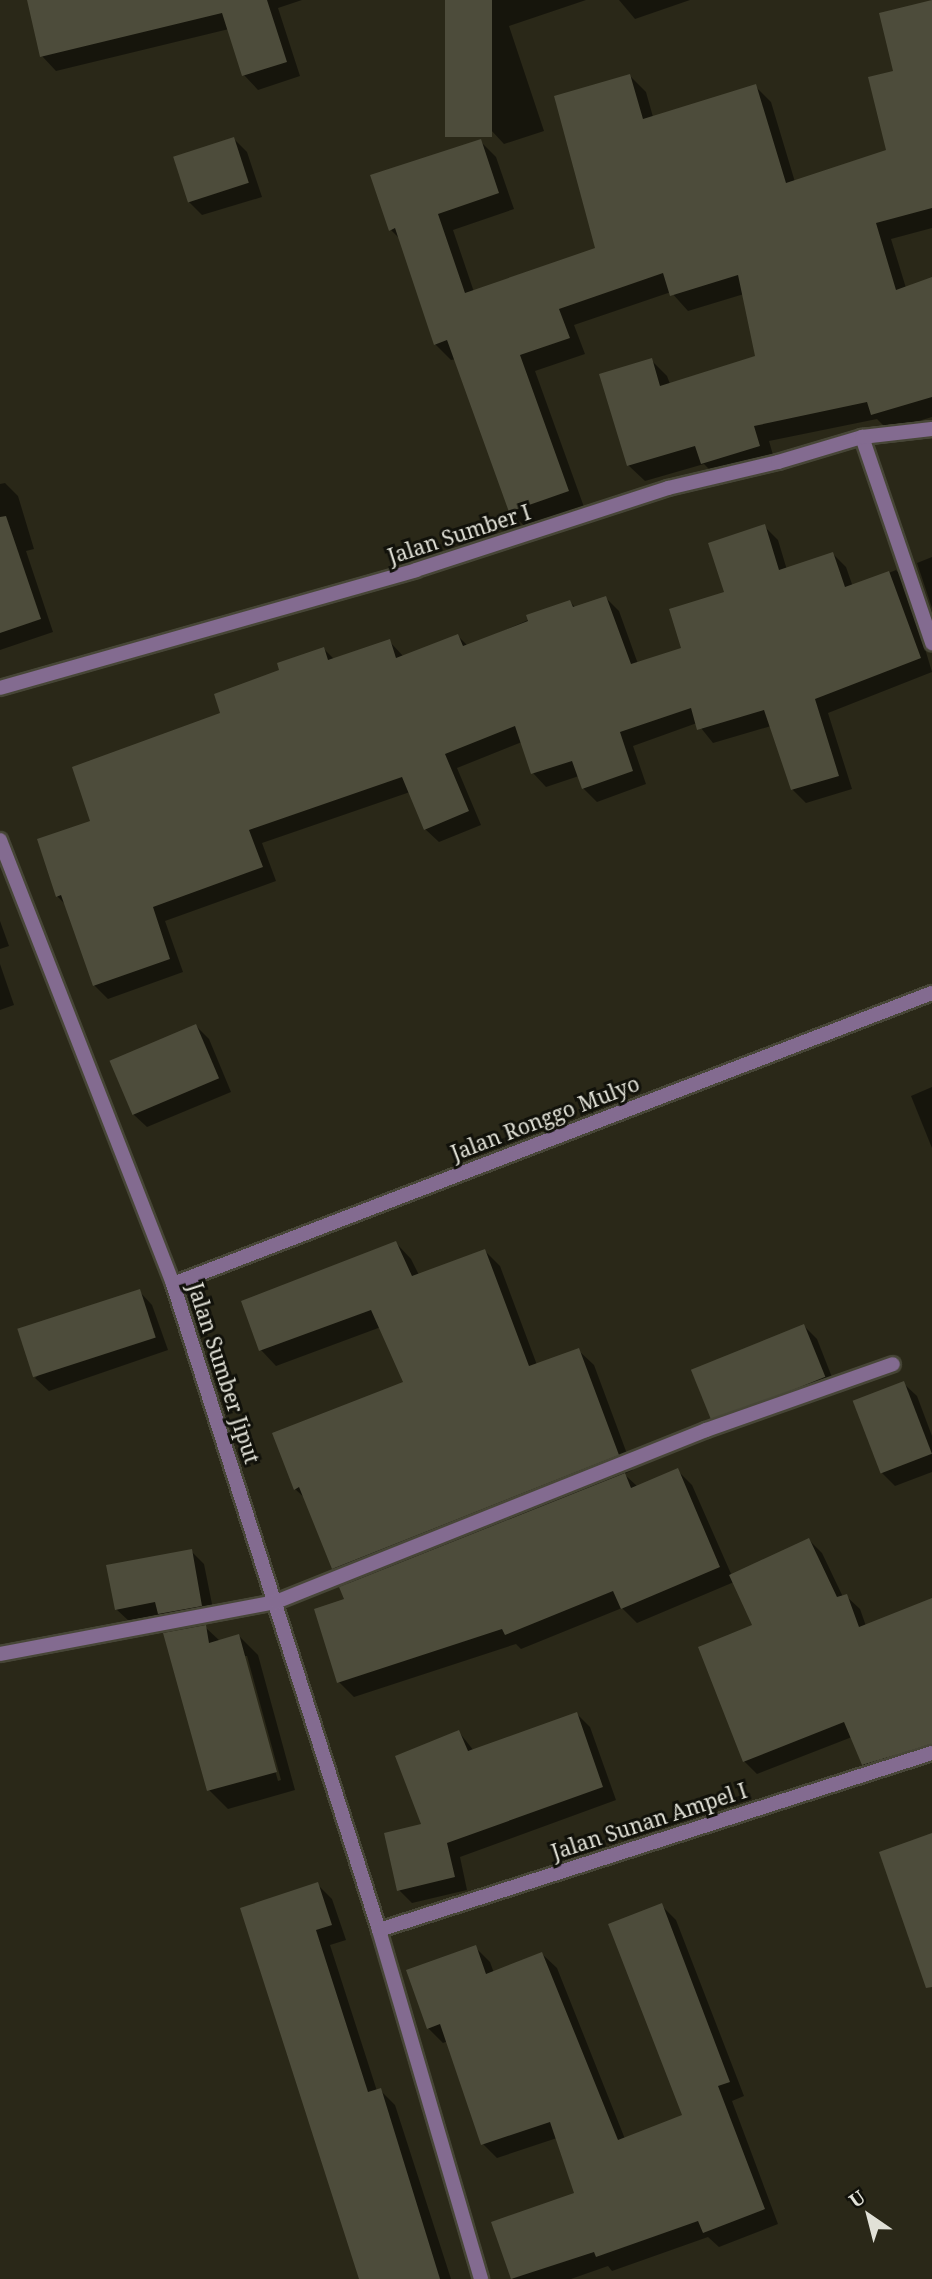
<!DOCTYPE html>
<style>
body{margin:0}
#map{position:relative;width:932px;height:2279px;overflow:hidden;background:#2a2818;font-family:"Noto Serif",serif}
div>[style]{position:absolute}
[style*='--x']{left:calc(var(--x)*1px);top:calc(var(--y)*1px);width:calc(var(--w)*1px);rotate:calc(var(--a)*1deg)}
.shadow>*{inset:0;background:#0007}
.building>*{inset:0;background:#4d4c3b;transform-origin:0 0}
.roads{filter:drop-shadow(2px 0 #474637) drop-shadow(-2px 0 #474637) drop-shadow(0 2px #474637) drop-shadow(0 -2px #474637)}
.minor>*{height:14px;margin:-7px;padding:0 7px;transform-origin:7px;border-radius:7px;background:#836b90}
span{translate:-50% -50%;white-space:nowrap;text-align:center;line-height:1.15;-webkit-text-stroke:6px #11110a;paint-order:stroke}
.street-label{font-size:21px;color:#e1e1d7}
.north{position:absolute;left:834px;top:2181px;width:70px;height:70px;-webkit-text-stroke:5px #11110a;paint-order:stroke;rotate:325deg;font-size:19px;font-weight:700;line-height:28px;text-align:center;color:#e1e1d7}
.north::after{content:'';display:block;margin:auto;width:24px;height:32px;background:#e1e1d7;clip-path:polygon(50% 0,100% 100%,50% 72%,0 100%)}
</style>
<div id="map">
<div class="shadow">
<i style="clip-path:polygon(28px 0,302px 0,278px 8px,300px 76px,258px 90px,244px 75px,229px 29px,56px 71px,42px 56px)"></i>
<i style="clip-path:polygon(447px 0,586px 0,509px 26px,544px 131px,504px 144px,490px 129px)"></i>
<i style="clip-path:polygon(619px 0,690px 0,635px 19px)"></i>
<i style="clip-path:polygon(932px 2px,932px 228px,891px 239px,906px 288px,932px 279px,932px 417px,888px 430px,877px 419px,769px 441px,775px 462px,719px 479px,704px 464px,645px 481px,628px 465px,651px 360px,667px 376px,670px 384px,757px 357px,744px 294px,688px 311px,671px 292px,574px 325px,585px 354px,535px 371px,584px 507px,526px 528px,510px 511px,456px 359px,451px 360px,435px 344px,400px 239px,391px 230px,480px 141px,496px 157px,514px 209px,453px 230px,474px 292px,598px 249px,630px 76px,646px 92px,653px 117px,755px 86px,771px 102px,795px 182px,888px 151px,895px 72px)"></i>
<i style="clip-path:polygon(234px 139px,247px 152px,262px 197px,202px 215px,189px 202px)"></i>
<i style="clip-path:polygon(5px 483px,18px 496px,34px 549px,26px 551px,53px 632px,0 650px,0 484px)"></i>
<i style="clip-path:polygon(764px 526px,778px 540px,787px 570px,833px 554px,846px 567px,853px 587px,896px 570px,910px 584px,929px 640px,923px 642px,932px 672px,828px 713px,852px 789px,806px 803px,792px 789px,771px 726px,713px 743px,697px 723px,633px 746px,646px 784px,597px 802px,583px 788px,579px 776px,546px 787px,533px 773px,522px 742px,457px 768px,481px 825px,439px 842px,425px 829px,410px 792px,262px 843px,276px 881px,165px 921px,183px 972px,108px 999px,94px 985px,66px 905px,57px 896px,92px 823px,222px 714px,281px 672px,324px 649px,335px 660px,389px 641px,404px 657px,458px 636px,468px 646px,570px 602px,576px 608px,606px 598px,619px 611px,638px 664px,683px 649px,726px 594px)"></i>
<i style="clip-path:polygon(932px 557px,932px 608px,917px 563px)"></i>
<i style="clip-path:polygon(0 921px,9px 946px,0 949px)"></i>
<i style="clip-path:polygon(0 964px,14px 1005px,0 1010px)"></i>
<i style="clip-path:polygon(196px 1026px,209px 1039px,231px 1092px,147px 1127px,133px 1114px)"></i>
<i style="clip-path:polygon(932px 1087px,932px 1148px,911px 1096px)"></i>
<i style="clip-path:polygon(396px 1243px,411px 1259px,419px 1275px,485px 1251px,500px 1266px,537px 1365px,578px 1350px,594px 1365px,633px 1470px,624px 1474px,638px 1487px,677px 1470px,692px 1485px,732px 1576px,809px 1540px,822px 1553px,843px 1597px,846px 1596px,860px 1609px,866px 1626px,932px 1600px,932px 1760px,877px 1778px,863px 1764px,852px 1737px,757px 1774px,744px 1761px,755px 1626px,734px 1582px,637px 1623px,622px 1608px,521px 1649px,516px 1644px,354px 1697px,339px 1682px,350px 1585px,334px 1568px,306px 1499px,295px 1489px,406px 1382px,381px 1327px,276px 1366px,261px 1350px,243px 1302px)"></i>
<i style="clip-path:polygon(139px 1291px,152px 1305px,168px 1350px,49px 1391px,35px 1378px)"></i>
<i style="clip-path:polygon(804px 1326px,817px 1339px,837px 1390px,725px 1431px,712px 1417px)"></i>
<i style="clip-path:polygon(903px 1383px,917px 1396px,932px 1436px,932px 1472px,895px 1486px,882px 1473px)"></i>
<i style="clip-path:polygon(191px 1551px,204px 1564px,215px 1619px,173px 1627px,162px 1616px,130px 1622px,116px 1609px)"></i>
<i style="clip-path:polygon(evenodd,205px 1627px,220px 1641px,239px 1636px,258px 1655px,295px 1790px,228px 1809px,209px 1790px,205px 1627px,243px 1656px,247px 1656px,281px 1780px,278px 1781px,243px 1656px)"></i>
<i style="clip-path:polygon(577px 1714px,590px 1727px,616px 1800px,460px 1857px,467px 1890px,412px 1903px,399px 1890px,459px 1732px,474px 1751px)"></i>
<i style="clip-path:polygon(317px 1884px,332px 1899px,346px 1940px,330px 1945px,377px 2091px,380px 2090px,395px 2105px,451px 2279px,363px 2279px,243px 1909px)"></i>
<i style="clip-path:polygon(661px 1905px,676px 1920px,744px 2096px,732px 2101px,778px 2224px,719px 2247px,708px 2237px,612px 2271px,608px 2266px,571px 2279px,513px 2279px,493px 2223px,576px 2194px,557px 2138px,497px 2158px,483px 2144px,448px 2041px,443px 2043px,428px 2028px,475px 1947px,490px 1962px,494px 1973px,542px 1954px,557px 1968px,625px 2139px,684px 2116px)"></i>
</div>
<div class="building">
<i style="clip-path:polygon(27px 0,267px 0,287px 62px,242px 76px,222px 13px,40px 57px)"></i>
<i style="left:445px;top:0;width:47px;height:137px"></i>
<i style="clip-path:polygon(932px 0,932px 208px,876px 223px,896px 290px,932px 277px,932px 397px,871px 415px,867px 402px,754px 426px,760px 446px,701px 464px,695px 446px,627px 466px,599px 374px,652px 358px,660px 386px,755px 356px,738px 275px,670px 296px,663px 273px,559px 309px,570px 338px,520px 355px,569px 491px,509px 512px,447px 340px,434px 345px,395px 228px,389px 231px,370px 175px,481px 139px,499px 193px,438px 214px,465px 293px,595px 248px,554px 96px,630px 74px,643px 119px,756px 84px,786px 183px,886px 150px,868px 77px,893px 71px,879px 13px)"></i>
<i style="left:234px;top:137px;width:48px;height:64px;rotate:72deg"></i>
<i style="clip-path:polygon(6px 516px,41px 619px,0 633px,0 517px)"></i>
<i style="clip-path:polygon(765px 524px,779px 570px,833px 552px,845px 587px,889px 571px,921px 658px,815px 699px,839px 776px,791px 790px,764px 710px,697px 730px,691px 708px,620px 732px,633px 771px,582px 789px,572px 761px,531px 774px,515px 726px,445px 754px,469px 811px,424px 830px,402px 777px,249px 830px,263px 867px,153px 907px,170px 959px,93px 986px,61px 895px,56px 897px,37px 839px,90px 821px,72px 767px,220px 713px,214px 694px,279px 670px,277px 663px,324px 647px,328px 660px,390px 639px,396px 658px,458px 634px,463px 646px,528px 621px,526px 615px,570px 600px,573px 607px,606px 596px,631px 664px,681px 648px,669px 609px,724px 592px,708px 543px)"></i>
<i style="left:196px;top:1024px;width:59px;height:94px;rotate:67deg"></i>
<i style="clip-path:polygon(396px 1241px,412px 1276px,485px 1249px,529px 1366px,579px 1348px,619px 1455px,332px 1569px,299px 1487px,294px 1490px,272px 1433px,403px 1382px,371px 1310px,259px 1351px,241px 1301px)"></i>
<i style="left:140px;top:1289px;width:51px;height:129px;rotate:72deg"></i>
<i style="left:804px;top:1324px;width:57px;height:122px;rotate:68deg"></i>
<i style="left:904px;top:1381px;width:78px;height:55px;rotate:69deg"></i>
<i style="clip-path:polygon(678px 1468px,720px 1567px,621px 1609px,613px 1591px,505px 1635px,502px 1629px,337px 1683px,314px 1609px,344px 1599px,339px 1587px,625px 1473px,631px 1488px)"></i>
<i style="clip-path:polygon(809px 1538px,837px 1597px,847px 1594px,859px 1627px,932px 1598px,932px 1744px,862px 1765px,844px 1722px,743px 1762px,698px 1647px,752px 1625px,729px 1575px)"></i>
<i style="clip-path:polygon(192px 1549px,202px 1606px,158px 1614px,155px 1602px,115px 1610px,106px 1565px)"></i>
<i style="clip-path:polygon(206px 1625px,209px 1643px,239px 1634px,277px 1772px,207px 1791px,163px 1633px)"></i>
<i style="clip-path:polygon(577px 1712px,603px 1787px,447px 1843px,455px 1877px,397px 1891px,384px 1833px,421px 1824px,395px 1756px,459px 1730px,468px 1751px)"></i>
<i style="clip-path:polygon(932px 1833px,932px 1987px,926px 1988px,879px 1852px)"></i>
<i style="clip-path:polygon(318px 1882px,332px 1925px,316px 1930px,368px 2092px,381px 2088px,440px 2279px,359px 2279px,240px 1908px)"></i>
<i style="clip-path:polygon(662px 1903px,730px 2082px,718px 2086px,765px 2209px,703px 2233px,698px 2221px,596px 2257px,594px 2252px,511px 2279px,491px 2222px,574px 2193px,550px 2122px,481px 2145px,440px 2024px,427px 2029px,406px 1970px,476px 1945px,486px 1974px,542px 1952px,618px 2140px,682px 2115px,608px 1924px)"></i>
</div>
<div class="roads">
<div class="minor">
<i style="--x:862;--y:437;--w:218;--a:71.2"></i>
<i style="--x:0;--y:688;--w:432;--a:-15.8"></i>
<i style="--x:416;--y:570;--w:265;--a:-18"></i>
<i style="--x:668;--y:488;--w:113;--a:-13.3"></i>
<i style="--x:778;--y:462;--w:88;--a:-16.6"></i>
<i style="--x:862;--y:437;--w:70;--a:-6.5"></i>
<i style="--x:0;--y:840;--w:477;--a:68.7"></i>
<i style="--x:173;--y:1284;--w:678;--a:72.31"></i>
<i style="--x:379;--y:1930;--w:364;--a:73.7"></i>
<i style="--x:173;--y:1284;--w:813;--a:-20.98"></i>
<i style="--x:0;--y:1654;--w:281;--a:-10.7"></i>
<i style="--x:276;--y:1602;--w:463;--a:-21.8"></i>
<i style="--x:706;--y:1430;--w:198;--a:-19.4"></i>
<i style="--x:379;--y:1930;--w:581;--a:-17.75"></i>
</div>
</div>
<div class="street-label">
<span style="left:459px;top:534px;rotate:-18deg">Jalan Sumber I</span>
<span style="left:545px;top:1118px;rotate:-21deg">Jalan Ronggo Mulyo</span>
<span style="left:224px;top:1373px;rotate:72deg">Jalan Sumber Jiput</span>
<span style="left:649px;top:1821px;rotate:-18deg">Jalan Sunan Ampel I</span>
</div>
<div class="north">U</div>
</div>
